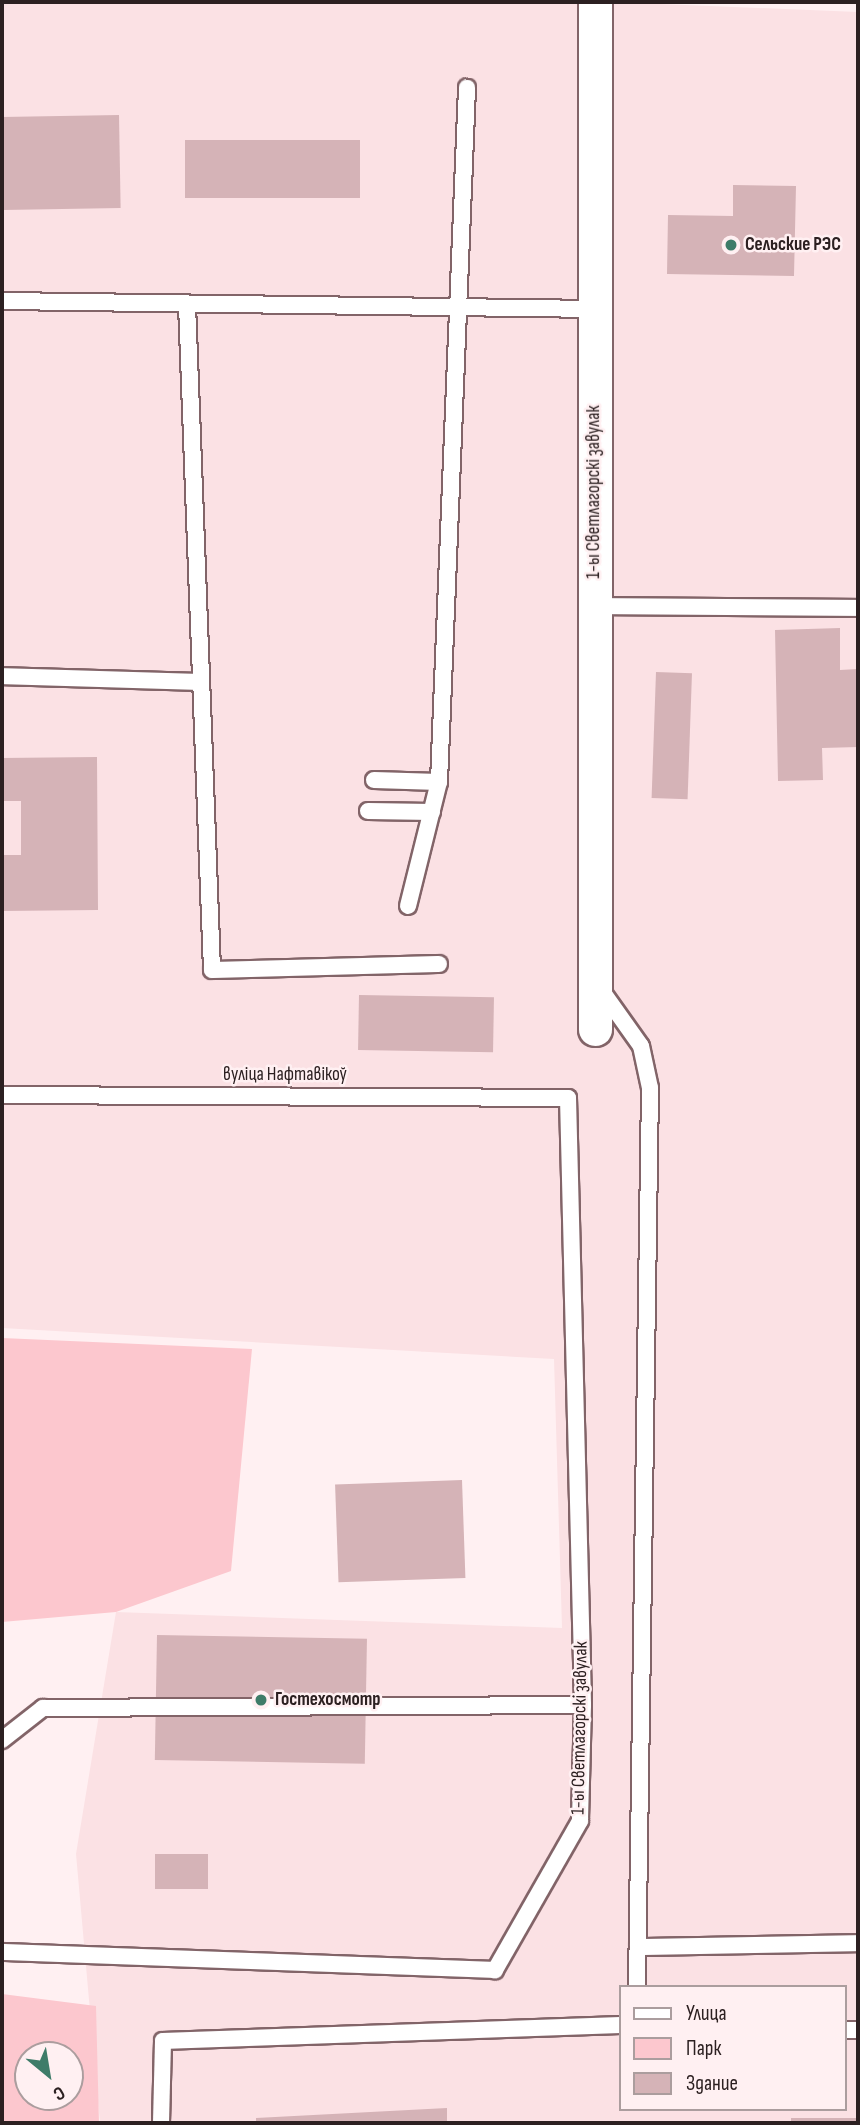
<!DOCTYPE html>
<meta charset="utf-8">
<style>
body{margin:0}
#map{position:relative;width:860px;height:2125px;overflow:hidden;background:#fff0f2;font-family:"Sofia Sans Condensed",sans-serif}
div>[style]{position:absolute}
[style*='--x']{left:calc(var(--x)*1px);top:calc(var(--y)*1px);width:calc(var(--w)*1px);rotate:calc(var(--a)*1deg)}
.built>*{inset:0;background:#fbe1e4}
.green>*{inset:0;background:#fcc7ce}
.building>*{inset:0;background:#d5b3b7;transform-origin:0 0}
.roads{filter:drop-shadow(2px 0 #826468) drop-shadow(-2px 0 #826468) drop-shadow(0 2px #826468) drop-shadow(0 -2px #826468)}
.lane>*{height:16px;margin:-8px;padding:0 8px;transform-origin:8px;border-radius:8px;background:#fff}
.street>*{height:33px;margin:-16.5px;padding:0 16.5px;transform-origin:16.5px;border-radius:16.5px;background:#fff}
.dots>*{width:19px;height:19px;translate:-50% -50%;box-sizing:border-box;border:4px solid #fff0f2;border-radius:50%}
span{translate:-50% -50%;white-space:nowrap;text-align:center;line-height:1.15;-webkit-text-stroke:5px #fff0f2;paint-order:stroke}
.poi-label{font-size:19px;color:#2c2021;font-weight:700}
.left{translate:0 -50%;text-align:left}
.street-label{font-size:19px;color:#2c2021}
.frame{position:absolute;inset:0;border:4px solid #2c2021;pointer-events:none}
.legend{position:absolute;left:619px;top:1985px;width:228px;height:126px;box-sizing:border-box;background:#fff0f2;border:2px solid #ab9d9e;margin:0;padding:9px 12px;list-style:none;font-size:21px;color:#2c2021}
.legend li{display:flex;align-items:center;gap:14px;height:35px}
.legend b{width:35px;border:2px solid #ab9d9e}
.north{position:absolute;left:14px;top:2041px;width:70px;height:70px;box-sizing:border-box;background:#fff0f2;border:2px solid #ab9d9e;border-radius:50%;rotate:150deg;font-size:19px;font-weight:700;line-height:28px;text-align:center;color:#2c2021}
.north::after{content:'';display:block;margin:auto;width:24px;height:32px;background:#3e7c69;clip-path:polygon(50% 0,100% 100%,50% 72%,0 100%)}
</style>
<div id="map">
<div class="built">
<i style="clip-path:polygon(evenodd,2px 2px,612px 2px,858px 12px,858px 2123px,100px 2123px,76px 1854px,116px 1612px,562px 1628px,554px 1359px,2px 1328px,2px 2px,620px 1987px,844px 1987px,844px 2109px,620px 2109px,620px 1987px)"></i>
</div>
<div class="green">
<i style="clip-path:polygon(2px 1338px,252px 1349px,231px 1571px,116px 1612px,2px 1622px)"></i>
<i style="clip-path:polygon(evenodd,2px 1994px,96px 2006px,99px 2123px,2px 2123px,2px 1994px,28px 2055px,70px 2055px,70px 2097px,28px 2097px,28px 2055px)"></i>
</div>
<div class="building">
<i style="left:119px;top:115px;width:93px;height:117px;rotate:89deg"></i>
<i style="left:360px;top:140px;width:58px;height:175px;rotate:90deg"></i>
<i style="clip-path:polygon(733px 185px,796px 186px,794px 276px,667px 274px,668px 215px,733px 216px)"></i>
<i style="clip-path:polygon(840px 628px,840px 670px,858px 669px,858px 747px,822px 748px,823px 780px,778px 781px,775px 630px)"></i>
<i style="left:656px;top:672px;width:36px;height:126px;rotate:2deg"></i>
<i style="clip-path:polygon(97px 757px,98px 910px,2px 911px,2px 855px,21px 855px,21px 801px,2px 801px,2px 758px)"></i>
<i style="left:359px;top:995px;width:135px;height:55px;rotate:1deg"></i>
<i style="left:462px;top:1480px;width:98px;height:127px;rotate:88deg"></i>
<i style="left:157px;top:1635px;width:210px;height:125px;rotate:1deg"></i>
<i style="left:208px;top:1854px;width:35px;height:53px;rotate:90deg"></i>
<i style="clip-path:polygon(447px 2108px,447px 2123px,256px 2123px,256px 2118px)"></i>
<i style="left:791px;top:2118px;width:67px;height:5px"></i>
</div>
<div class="roads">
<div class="lane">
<i style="--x:2;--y:301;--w:592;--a:0.77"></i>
<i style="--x:187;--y:304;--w:666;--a:87.85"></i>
<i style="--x:212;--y:970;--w:227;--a:-1.5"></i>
<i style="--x:595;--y:606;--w:263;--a:0.4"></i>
<i style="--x:2;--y:676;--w:199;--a:1.7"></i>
<i style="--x:374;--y:780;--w:65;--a:1.8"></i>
<i style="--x:368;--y:811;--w:64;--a:0.9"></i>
<i style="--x:408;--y:906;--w:128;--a:-76"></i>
<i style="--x:439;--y:782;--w:695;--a:-87.69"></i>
<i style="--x:599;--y:987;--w:72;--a:54.6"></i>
<i style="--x:641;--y:1046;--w:43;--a:77.9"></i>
<i style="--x:650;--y:1088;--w:899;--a:90.83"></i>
<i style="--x:2;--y:1095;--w:566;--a:0.3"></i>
<i style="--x:568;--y:1098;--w:607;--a:88.58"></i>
<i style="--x:583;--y:1705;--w:116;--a:91.5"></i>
<i style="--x:580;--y:1821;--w:172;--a:119.7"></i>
<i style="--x:495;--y:1970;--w:493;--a:-177.9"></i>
<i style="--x:2;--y:1740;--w:52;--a:-38"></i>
<i style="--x:43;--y:1708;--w:540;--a:-0.32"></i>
<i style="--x:638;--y:1947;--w:220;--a:-1"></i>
<i style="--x:844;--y:2030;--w:14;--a:0"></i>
<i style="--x:161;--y:2123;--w:82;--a:-88.6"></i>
<i style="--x:163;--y:2041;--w:457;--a:-2"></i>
</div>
<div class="street">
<i style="--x:595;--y:1029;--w:1027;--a:-90"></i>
</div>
</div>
<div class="dots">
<i style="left:731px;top:245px;background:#3e7c69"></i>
<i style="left:261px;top:1700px;background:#3e7c69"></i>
</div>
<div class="poi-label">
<span class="left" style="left:745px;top:245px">Сельские РЭС</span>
<span class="left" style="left:275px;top:1700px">Гостехосмотр</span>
</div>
<div class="street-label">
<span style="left:594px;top:492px;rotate:-90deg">1-ы Светлагорскі завулак</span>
<span style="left:285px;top:1075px">вуліца Нафтавікоў</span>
<span style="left:580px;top:1728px;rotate:-89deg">1-ы Светлагорскі завулак</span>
</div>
<div class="frame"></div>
<ul class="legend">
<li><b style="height:9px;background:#fff"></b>Улица</li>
<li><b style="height:19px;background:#fcc7ce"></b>Парк</li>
<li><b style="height:19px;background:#d5b3b7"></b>Здание</li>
</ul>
<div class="north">С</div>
</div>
